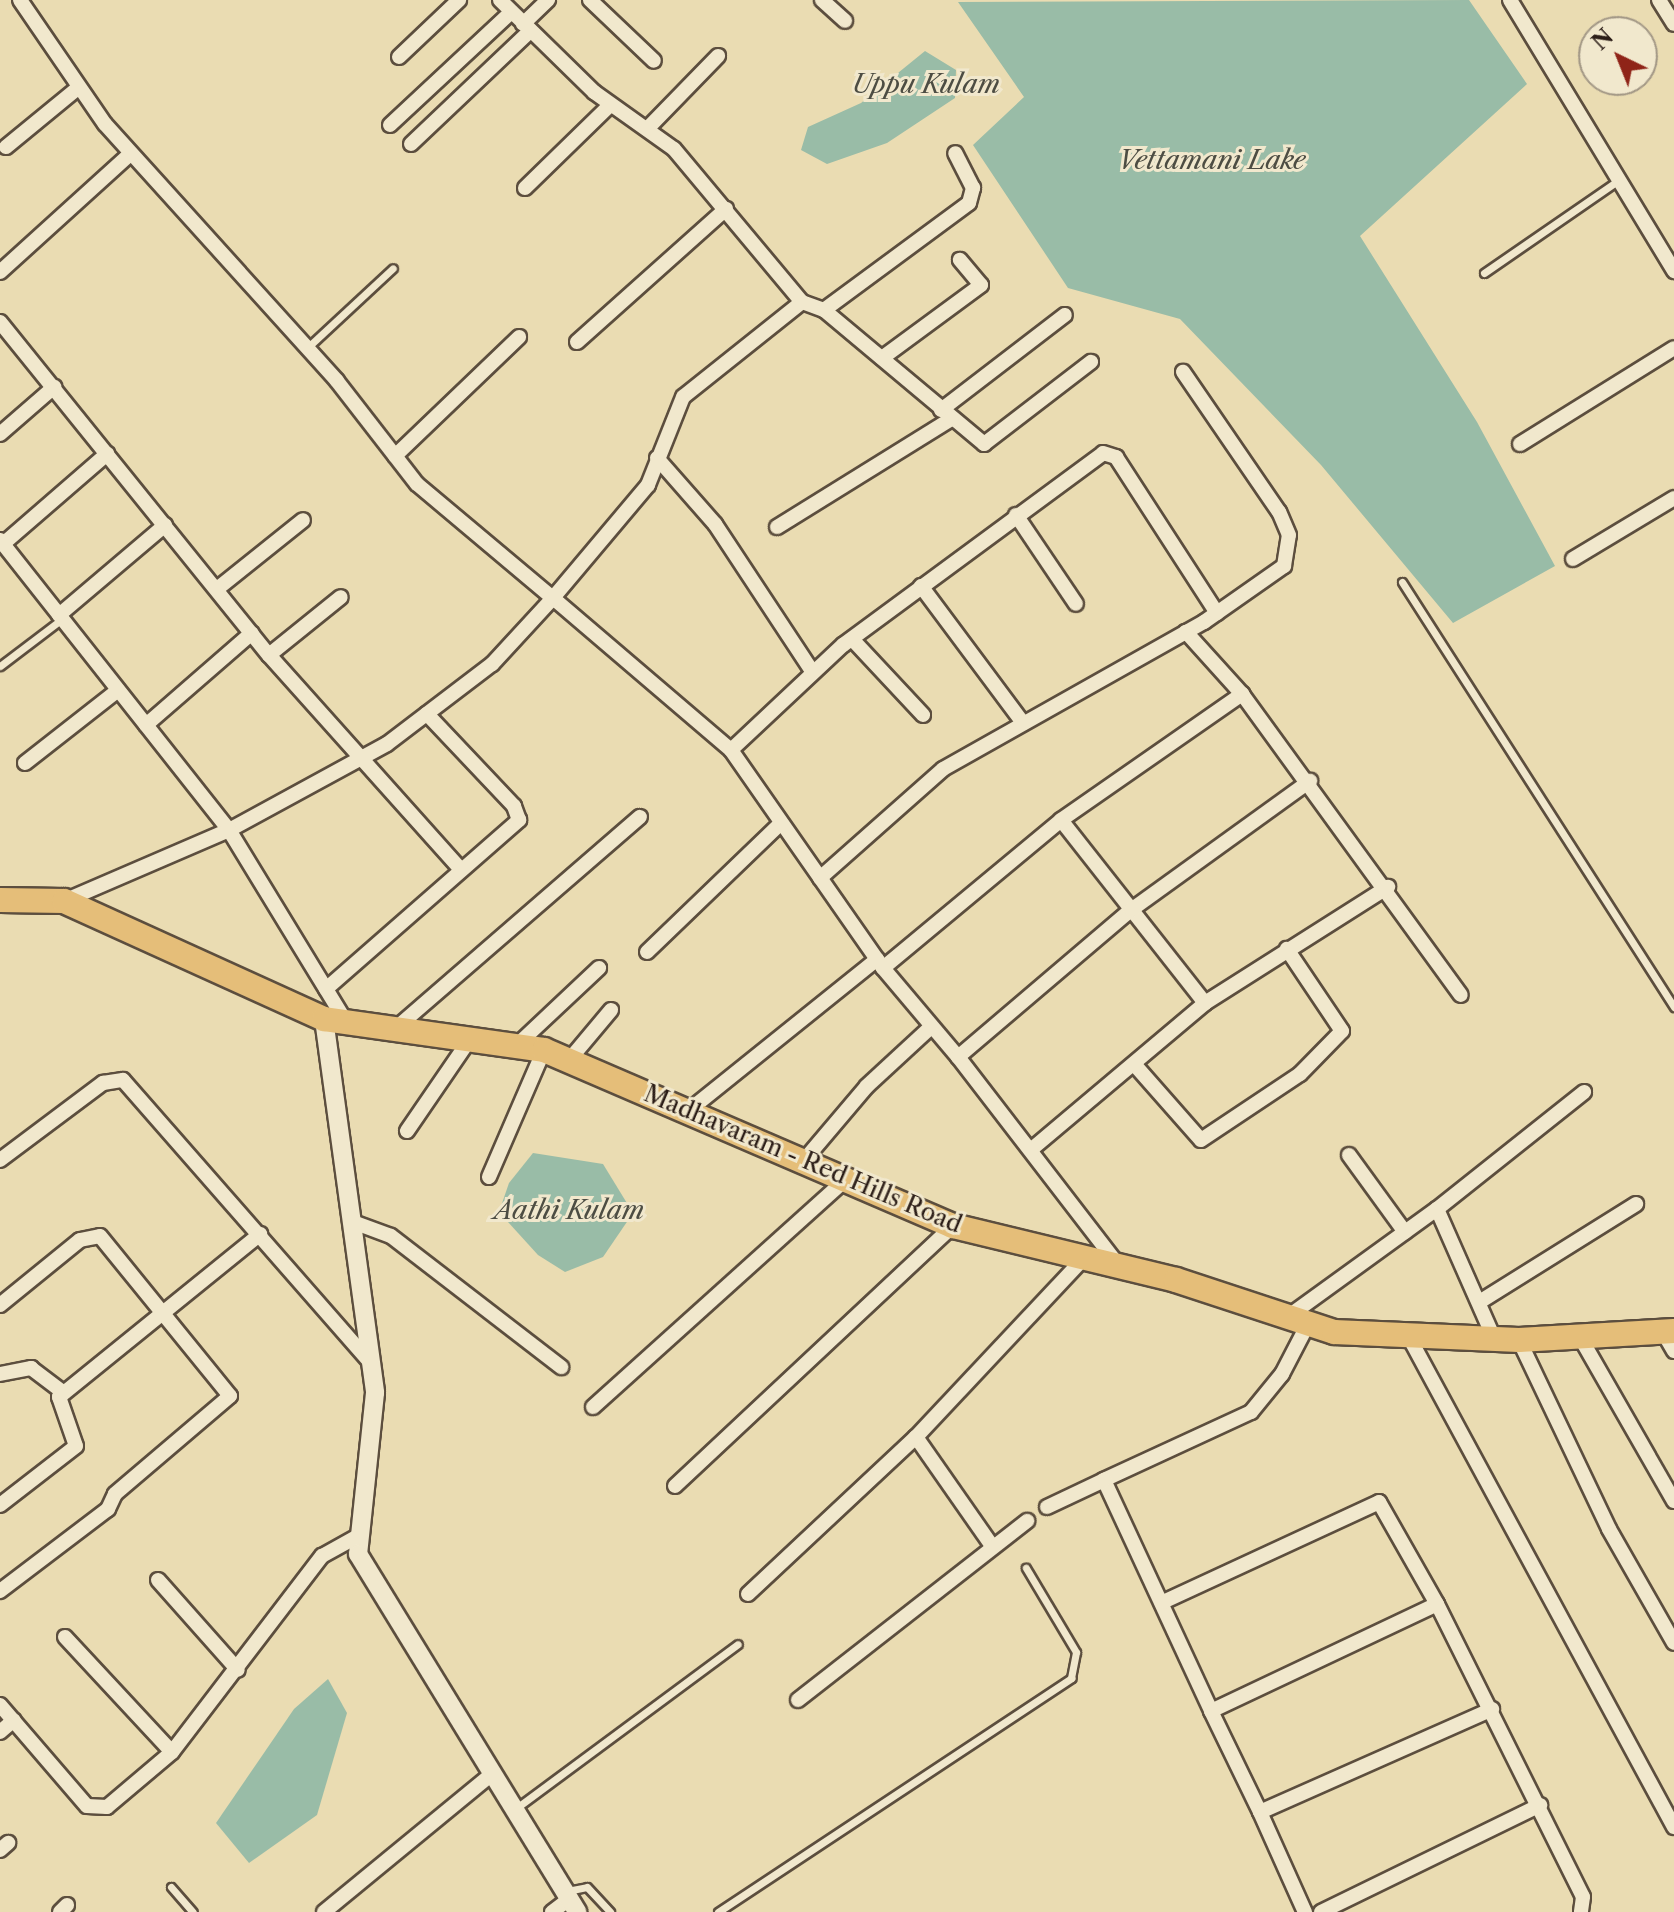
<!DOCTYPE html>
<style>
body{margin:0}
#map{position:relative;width:1674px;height:1912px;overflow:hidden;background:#eadcb2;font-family:"Libre Caslon Text",serif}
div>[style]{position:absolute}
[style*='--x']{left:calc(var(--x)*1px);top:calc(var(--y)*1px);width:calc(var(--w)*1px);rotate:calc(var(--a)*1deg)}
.water>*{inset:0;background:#99bca7}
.roads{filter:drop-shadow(2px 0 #5c4e3e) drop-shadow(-2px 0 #5c4e3e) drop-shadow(0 2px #5c4e3e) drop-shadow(0 -2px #5c4e3e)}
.service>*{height:7px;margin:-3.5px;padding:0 3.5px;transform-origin:3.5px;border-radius:3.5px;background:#f1e8cd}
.minor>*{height:14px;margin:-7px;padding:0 7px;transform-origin:7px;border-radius:7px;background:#f1e8cd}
.tertiary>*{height:18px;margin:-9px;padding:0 9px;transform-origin:9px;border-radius:9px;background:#f1e8cd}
.primary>*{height:24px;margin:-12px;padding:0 12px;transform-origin:12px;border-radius:12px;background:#e5be79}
span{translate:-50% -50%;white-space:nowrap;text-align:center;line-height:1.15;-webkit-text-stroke:6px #f1e8cd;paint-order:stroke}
.street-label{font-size:24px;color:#2c1e18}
.water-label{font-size:26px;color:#4d4d43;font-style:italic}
.north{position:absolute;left:1578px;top:16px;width:80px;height:80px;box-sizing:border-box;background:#f1e8cd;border:2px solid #a29785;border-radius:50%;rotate:317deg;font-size:22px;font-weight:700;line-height:32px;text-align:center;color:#2c1e18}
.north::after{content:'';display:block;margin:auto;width:28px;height:36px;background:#8f2418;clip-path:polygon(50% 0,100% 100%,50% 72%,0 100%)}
</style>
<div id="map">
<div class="water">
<i style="clip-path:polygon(1469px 0,1527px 84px,1360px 236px,1477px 422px,1555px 566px,1453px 623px,1321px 465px,1180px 319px,1068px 288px,973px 145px,1024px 97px,958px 2px)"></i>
<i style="clip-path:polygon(925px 51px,956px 70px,955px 98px,887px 143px,827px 164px,801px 150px,808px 127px,861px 103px)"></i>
<i style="clip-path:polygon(533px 1153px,603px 1164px,633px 1213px,603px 1257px,565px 1272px,538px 1255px,499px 1212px,509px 1183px)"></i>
<i style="clip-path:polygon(328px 1679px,347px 1713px,317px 1815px,249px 1863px,216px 1823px,294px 1709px)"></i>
</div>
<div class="roads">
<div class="service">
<i style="--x:1484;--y:273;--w:164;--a:-34.6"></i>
<i style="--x:307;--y:348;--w:117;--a:-42.9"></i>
<i style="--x:1402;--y:582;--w:505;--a:57.38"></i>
<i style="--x:0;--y:666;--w:78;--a:-37.2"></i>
<i style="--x:515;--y:1809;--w:277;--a:-36.5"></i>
<i style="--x:171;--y:1887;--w:33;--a:49"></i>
<i style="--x:567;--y:1891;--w:20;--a:-11"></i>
<i style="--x:587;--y:1887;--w:34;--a:47"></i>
<i style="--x:718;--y:1912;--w:424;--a:-33.5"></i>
<i style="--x:1071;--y:1678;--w:26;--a:-79"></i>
<i style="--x:1076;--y:1652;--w:98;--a:-120.8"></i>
</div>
<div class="minor">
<i style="--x:20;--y:0;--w:150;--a:55.6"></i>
<i style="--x:105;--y:124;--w:346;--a:47.9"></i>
<i style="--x:337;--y:381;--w:130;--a:52.2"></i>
<i style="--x:417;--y:484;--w:177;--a:40"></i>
<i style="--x:553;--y:598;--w:90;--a:132.7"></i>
<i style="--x:492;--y:664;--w:132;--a:142.7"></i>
<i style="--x:387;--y:744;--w:180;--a:151.4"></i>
<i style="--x:229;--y:830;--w:225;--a:58.6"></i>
<i style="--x:500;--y:0;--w:132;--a:44.4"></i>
<i style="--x:594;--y:92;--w:98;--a:35.5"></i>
<i style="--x:674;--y:149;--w:199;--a:50.1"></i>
<i style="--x:802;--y:302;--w:152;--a:141.4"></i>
<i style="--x:683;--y:397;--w:95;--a:111.7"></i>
<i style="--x:648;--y:485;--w:148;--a:130.1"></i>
<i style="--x:553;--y:598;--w:234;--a:40.5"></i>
<i style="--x:590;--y:0;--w:88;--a:43.6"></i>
<i style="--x:822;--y:0;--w:31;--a:42"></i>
<i style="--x:1510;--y:0;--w:317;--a:58.8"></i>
<i style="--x:1659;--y:0;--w:28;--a:58"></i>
<i style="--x:523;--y:24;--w:35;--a:-44"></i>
<i style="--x:399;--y:57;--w:83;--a:-43.5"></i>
<i style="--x:390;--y:125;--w:166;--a:-43"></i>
<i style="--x:647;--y:129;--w:102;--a:-45.8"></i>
<i style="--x:411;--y:144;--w:164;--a:-43.5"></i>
<i style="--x:6;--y:147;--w:94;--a:-39.4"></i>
<i style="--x:525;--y:188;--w:119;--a:-44.3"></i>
<i style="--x:0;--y:272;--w:176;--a:-42.2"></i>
<i style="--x:802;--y:302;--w:23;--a:20"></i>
<i style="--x:824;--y:310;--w:209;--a:39.9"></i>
<i style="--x:984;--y:444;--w:135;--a:-37.5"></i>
<i style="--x:824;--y:310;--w:180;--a:-36.4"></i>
<i style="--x:969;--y:203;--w:16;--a:-75"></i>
<i style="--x:973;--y:188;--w:39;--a:-117"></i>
<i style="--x:0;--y:322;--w:428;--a:51.1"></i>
<i style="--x:269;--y:655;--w:288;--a:48.2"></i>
<i style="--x:577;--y:342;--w:200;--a:-41.8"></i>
<i style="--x:882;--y:358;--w:123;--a:-36.4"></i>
<i style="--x:981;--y:285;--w:33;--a:-130"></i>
<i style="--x:941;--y:410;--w:156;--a:-37.5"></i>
<i style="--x:0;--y:434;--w:72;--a:-41"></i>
<i style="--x:1520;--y:444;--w:181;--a:-31.9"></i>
<i style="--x:395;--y:456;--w:172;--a:-43.8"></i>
<i style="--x:657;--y:458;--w:88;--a:48.7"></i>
<i style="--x:715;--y:524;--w:176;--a:56.6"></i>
<i style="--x:1016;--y:515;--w:107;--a:56"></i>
<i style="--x:777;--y:527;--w:205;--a:-31.8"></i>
<i style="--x:0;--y:540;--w:370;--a:51.7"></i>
<i style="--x:229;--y:830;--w:180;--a:156.7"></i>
<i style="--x:3;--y:544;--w:138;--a:-40.9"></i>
<i style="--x:1573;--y:559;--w:118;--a:-31.1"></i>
<i style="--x:921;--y:586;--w:171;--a:53.3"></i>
<i style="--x:217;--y:589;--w:110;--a:-38.7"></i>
<i style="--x:59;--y:615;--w:139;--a:-40.3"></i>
<i style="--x:852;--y:639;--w:104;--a:46.9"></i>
<i style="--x:269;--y:655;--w:92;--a:-38.9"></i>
<i style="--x:1242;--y:694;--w:372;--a:54"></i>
<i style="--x:146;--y:725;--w:140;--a:-41"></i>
<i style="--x:25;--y:763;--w:118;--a:-38.1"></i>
<i style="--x:1061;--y:820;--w:233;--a:51.8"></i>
<i style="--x:820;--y:878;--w:164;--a:-41.5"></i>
<i style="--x:943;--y:769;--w:300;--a:-29.4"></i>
<i style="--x:1204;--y:622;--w:98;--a:-35"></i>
<i style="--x:1284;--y:566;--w:31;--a:-81"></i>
<i style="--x:1289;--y:535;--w:25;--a:-113"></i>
<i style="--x:1279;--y:512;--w:170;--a:-124.4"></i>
<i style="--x:647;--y:952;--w:186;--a:-43.9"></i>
<i style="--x:883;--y:968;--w:231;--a:-39.7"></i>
<i style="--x:1061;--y:820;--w:221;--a:-34.8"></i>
<i style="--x:1242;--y:694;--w:84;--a:-132.1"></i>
<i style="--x:326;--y:989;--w:257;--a:-41.2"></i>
<i style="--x:519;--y:820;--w:15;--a:-110"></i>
<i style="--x:514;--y:806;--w:127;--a:-133.4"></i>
<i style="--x:395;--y:1029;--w:324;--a:-40.9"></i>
<i style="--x:516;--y:1046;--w:114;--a:-43.2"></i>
<i style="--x:958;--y:1057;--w:116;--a:-130.1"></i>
<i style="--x:883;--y:968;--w:266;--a:-124.9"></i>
<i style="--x:731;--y:750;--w:154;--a:-43.2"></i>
<i style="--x:843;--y:645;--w:323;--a:-36.4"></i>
<i style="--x:1103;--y:453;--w:14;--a:17"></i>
<i style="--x:1116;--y:457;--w:186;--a:57.1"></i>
<i style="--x:570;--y:1059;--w:64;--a:-50.1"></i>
<i style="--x:1134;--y:1064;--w:101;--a:48.6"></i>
<i style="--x:1201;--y:1140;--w:119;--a:-33.7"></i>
<i style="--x:1300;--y:1074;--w:60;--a:-45.7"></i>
<i style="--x:1342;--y:1031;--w:99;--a:-123.9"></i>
<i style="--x:687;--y:1112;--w:244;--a:-38.8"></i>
<i style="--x:407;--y:1131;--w:112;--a:-55.6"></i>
<i style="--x:1033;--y:1148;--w:225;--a:-40.1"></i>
<i style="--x:1205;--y:1003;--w:217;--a:-32.4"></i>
<i style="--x:1349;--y:1155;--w:95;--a:54"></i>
<i style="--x:806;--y:1158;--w:94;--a:-49.7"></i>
<i style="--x:867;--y:1086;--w:87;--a:-42.7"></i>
<i style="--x:0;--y:1160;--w:129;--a:-36.8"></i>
<i style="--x:103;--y:1083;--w:20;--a:-9"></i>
<i style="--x:123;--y:1080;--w:378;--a:48.8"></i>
<i style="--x:489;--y:1177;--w:138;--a:-66.6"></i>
<i style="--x:1437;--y:1209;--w:188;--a:-38.5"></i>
<i style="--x:353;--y:1222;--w:40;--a:20.2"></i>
<i style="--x:391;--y:1236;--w:215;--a:37.6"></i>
<i style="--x:1119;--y:1266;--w:264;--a:-127.6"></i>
<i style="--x:958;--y:1057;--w:227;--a:-40.4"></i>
<i style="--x:1131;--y:910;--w:221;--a:-35.8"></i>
<i style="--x:1481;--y:1301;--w:183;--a:-32"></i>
<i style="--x:0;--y:1305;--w:103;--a:-39.1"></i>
<i style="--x:80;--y:1240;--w:20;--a:-11"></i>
<i style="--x:100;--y:1236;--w:206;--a:50.9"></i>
<i style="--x:230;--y:1396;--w:151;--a:139.6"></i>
<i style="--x:115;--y:1494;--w:17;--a:115"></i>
<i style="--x:108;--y:1509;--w:136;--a:142.8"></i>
<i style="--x:1289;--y:1316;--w:183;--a:-35.9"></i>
<i style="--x:1437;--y:1209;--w:141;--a:66.2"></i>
<i style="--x:1309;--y:1322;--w:59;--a:117.4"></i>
<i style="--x:1282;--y:1374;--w:49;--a:129.2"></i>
<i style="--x:1251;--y:1412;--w:162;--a:155.2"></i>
<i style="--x:1104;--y:1480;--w:255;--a:65.1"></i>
<i style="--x:1211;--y:1711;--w:112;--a:64.1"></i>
<i style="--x:1260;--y:1812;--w:254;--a:-23.9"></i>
<i style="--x:1663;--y:1332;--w:22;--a:60"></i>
<i style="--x:1580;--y:1337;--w:189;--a:60.2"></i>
<i style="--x:1410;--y:1339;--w:555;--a:61.59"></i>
<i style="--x:1519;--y:1340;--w:209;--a:64.5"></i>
<i style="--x:1609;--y:1529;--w:131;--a:60.3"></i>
<i style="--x:0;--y:1374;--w:32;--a:-11"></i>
<i style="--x:31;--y:1368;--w:41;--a:37.1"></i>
<i style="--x:593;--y:1407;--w:342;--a:-42"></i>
<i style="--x:916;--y:1437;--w:133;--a:55.1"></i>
<i style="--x:675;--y:1486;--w:381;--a:-43.1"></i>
<i style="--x:0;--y:1505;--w:96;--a:-37.8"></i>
<i style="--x:76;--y:1446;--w:52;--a:-109.1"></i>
<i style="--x:59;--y:1397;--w:259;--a:-39"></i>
<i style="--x:1047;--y:1507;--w:63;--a:-25.3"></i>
<i style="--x:158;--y:1580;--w:120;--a:48.4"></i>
<i style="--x:748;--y:1594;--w:230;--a:-43.1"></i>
<i style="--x:916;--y:1437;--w:243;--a:-46.8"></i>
<i style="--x:1163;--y:1602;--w:238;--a:-24.8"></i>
<i style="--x:1379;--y:1502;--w:117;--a:60.4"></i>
<i style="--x:65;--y:1637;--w:157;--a:47.1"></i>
<i style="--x:798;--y:1700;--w:291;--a:-38"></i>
<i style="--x:0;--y:1705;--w:133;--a:49.3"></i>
<i style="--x:87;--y:1806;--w:20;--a:3"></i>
<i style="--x:107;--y:1807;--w:85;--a:-40.2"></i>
<i style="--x:172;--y:1752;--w:247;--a:-52.6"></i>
<i style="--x:322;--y:1556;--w:41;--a:-29.1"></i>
<i style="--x:1211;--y:1711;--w:250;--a:-25.3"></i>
<i style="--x:1437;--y:1604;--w:327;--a:63.5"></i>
<i style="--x:1583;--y:1897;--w:15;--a:98"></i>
<i style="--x:0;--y:1732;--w:18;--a:-41"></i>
<i style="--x:1260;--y:1812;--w:110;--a:65.8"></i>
<i style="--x:0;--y:1850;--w:11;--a:-41"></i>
<i style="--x:60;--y:1912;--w:10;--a:-45"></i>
<i style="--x:324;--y:1912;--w:216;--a:-39.4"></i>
<i style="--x:552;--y:1912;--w:21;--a:-37"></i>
<i style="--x:1321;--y:1912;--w:244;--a:-26"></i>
</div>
<div class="tertiary">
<i style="--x:324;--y:1019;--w:377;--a:82.2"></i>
<i style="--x:375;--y:1393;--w:162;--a:96"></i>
<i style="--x:358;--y:1554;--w:420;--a:58.5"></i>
</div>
<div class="primary">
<i style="--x:0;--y:900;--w:64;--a:0.9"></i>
<i style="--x:64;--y:901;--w:286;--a:24.4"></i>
<i style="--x:324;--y:1019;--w:222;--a:8"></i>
<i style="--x:544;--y:1050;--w:445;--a:23.3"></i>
<i style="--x:953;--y:1226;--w:229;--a:13.6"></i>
<i style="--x:1176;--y:1280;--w:166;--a:18.2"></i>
<i style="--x:1334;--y:1332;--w:185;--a:2.5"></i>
<i style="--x:1519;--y:1340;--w:155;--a:-3.3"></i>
</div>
</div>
<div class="street-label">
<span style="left:803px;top:1159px;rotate:23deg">Madhavaram - Red Hills Road</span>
</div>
<div class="water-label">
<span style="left:926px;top:85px">Uppu Kulam</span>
<span style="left:1212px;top:161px">Vettamani Lake</span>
<span style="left:569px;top:1211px">Aathi Kulam</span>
</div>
<div class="north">N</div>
</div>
